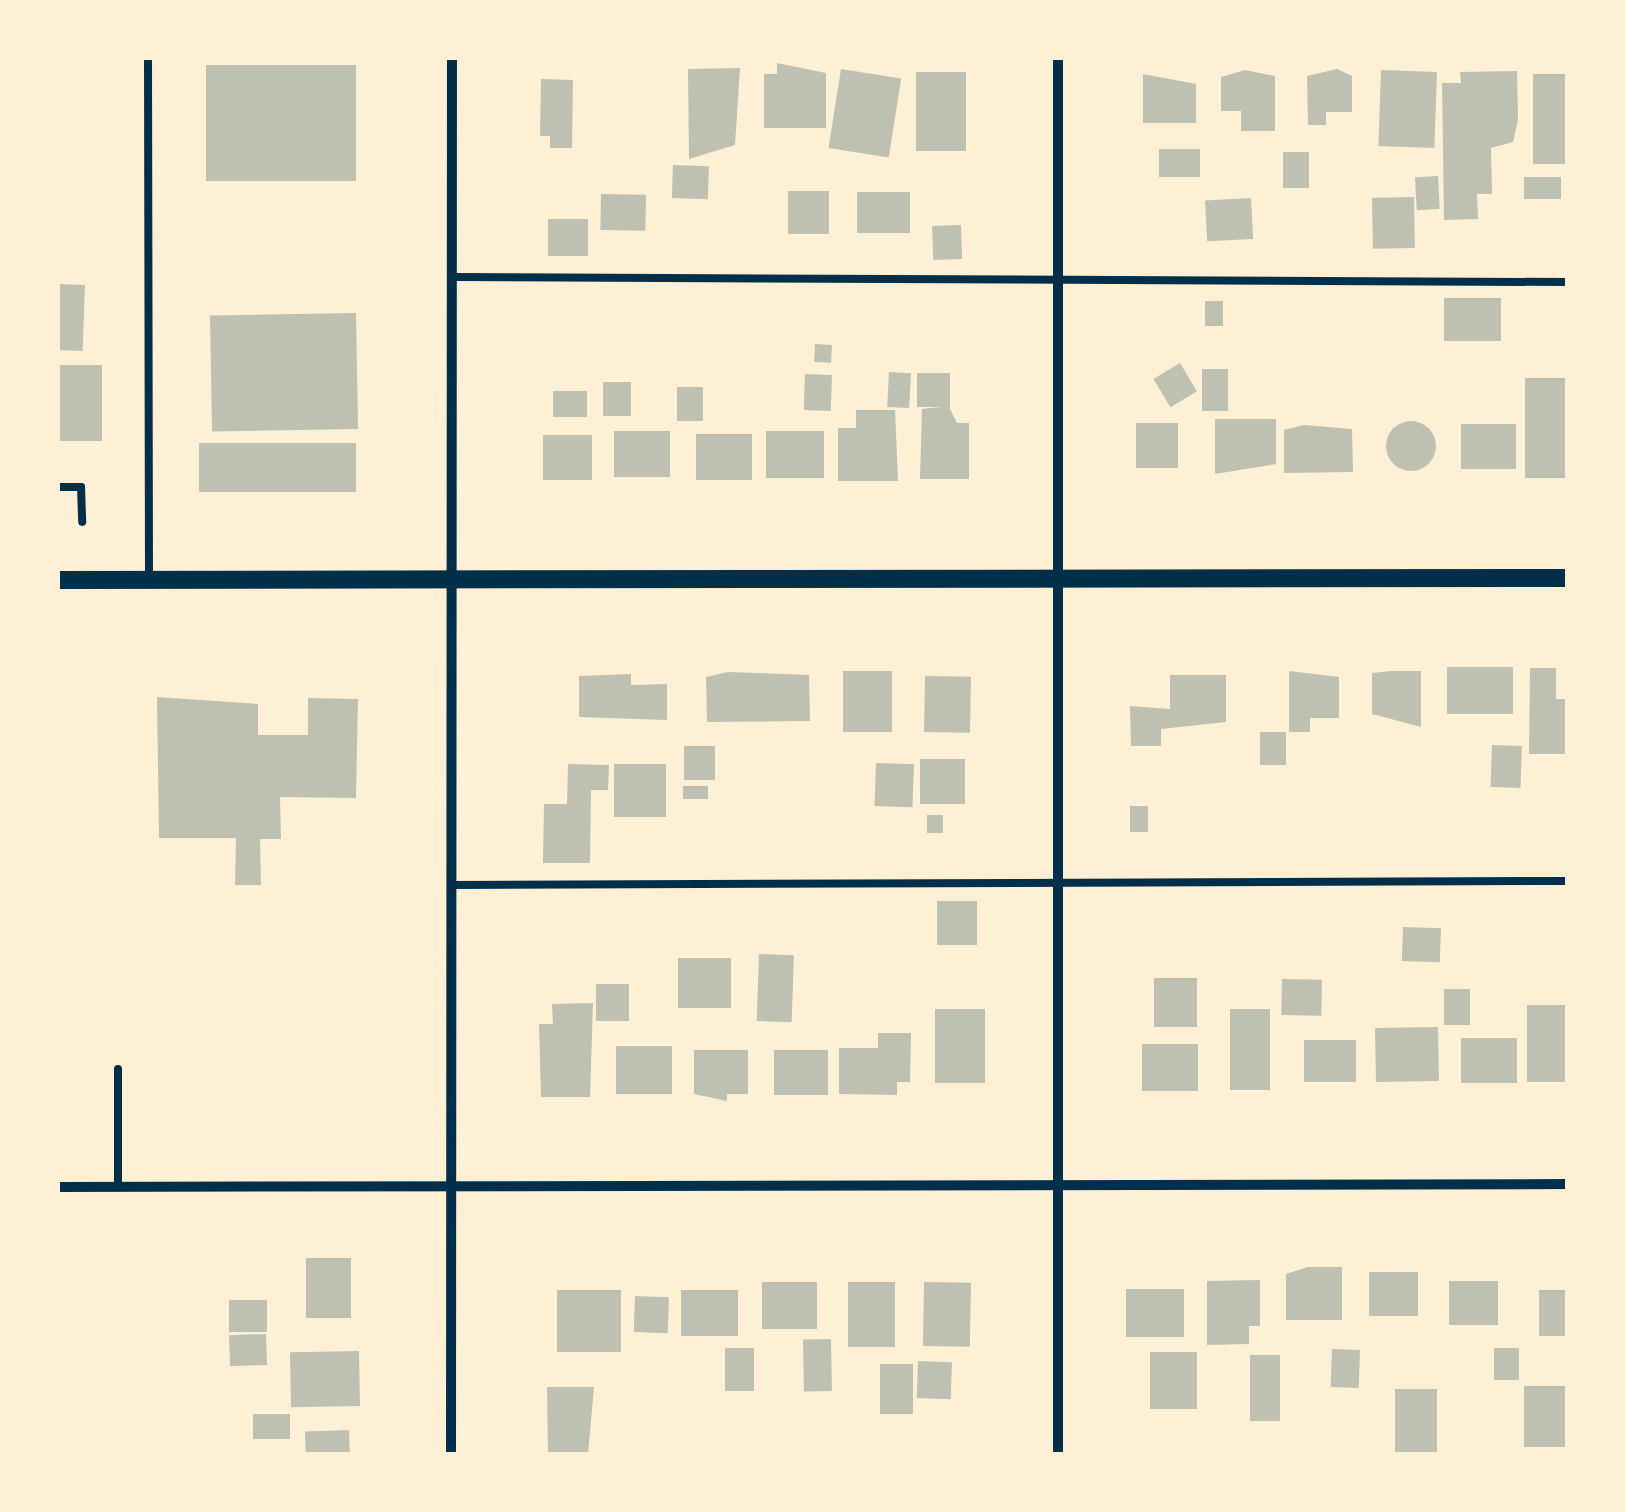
<!DOCTYPE html>
<style>
body{margin:0}
#map{position:relative;width:1625px;height:1512px;overflow:hidden;background:#fdf0d5;font-family:Mulish,sans-serif}
div>[style]{position:absolute}
[style*='--x']{left:calc(var(--x)*1px);top:calc(var(--y)*1px);width:calc(var(--w)*1px);rotate:calc(var(--a)*1deg)}
.building>*{inset:0;background:#bec0b2;transform-origin:0 0}
.round{border-radius:50%}
.service>*{height:8px;margin:-4px;padding:0 4px;transform-origin:4px;border-radius:4px;background:#003049}
.minor>*{height:10px;margin:-5px;padding:0 5px;transform-origin:5px;border-radius:5px;background:#003049}
.tertiary>*{height:18px;margin:-9px;padding:0 9px;transform-origin:9px;border-radius:9px;background:#003049}
span{translate:-50% -50%;white-space:nowrap;text-align:center;line-height:1.15;-webkit-text-stroke:8px #fdf0d5;paint-order:stroke}
.frame{position:absolute;inset:0;border:60px solid #fdf0d5;pointer-events:none}
</style>
<div id="map">
<div class="building">
<i style="clip-path:polygon(777px 63px,826px 73px,826px 128px,764px 128px,764px 74px,777px 74px)"></i>
<i style="left:206px;top:65px;width:150px;height:116px"></i>
<i style="clip-path:polygon(740px 68px,735px 145px,689px 159px,688px 69px)"></i>
<i style="left:841px;top:69px;width:61px;height:80px;rotate:9deg"></i>
<i style="clip-path:polygon(1337px 69px,1352px 76px,1352px 112px,1326px 112px,1326px 125px,1308px 125px,1307px 76px)"></i>
<i style="clip-path:polygon(1245px 70px,1275px 76px,1275px 131px,1241px 131px,1241px 111px,1221px 111px,1221px 77px)"></i>
<i style="clip-path:polygon(1517px 71px,1518px 120px,1513px 142px,1491px 148px,1492px 194px,1477px 194px,1478px 219px,1444px 220px,1442px 83px,1461px 83px,1460px 72px)"></i>
<i style="left:916px;top:72px;width:50px;height:79px"></i>
<i style="left:1437px;top:72px;width:76px;height:56px;rotate:92deg"></i>
<i style="clip-path:polygon(1143px 74px,1196px 84px,1196px 123px,1143px 123px)"></i>
<i style="left:1533px;top:74px;width:35px;height:90px"></i>
<i style="clip-path:polygon(541px 79px,573px 80px,572px 148px,550px 148px,550px 136px,540px 136px)"></i>
<i style="left:1200px;top:149px;width:28px;height:41px;rotate:90deg"></i>
<i style="left:1283px;top:152px;width:26px;height:36px"></i>
<i style="left:673px;top:165px;width:36px;height:33px;rotate:2deg"></i>
<i style="left:1438px;top:176px;width:33px;height:23px;rotate:87deg"></i>
<i style="left:1524px;top:177px;width:37px;height:22px"></i>
<i style="left:788px;top:191px;width:41px;height:43px"></i>
<i style="left:857px;top:192px;width:53px;height:41px"></i>
<i style="left:601px;top:194px;width:45px;height:36px;rotate:1deg"></i>
<i style="left:1414px;top:197px;width:51px;height:42px;rotate:89deg"></i>
<i style="left:1251px;top:198px;width:41px;height:46px;rotate:87deg"></i>
<i style="left:548px;top:219px;width:40px;height:37px"></i>
<i style="left:961px;top:225px;width:34px;height:29px;rotate:88deg"></i>
<i style="left:58px;top:284px;width:27px;height:66px;rotate:2deg"></i>
<i style="left:1444px;top:298px;width:57px;height:43px"></i>
<i style="left:1205px;top:301px;width:18px;height:25px"></i>
<i style="left:356px;top:313px;width:116px;height:146px;rotate:89deg"></i>
<i style="left:815px;top:344px;width:17px;height:18px;rotate:3deg"></i>
<i style="left:1180px;top:363px;width:33px;height:31px;rotate:59deg"></i>
<i style="left:58px;top:365px;width:44px;height:76px"></i>
<i style="left:1202px;top:369px;width:26px;height:42px"></i>
<i style="left:889px;top:372px;width:22px;height:35px;rotate:3deg"></i>
<i style="clip-path:polygon(917px 373px,950px 373px,950px 409px,957px 423px,969px 423px,969px 479px,920px 479px,922px 409px,941px 407px,917px 407px)"></i>
<i style="left:805px;top:374px;width:27px;height:36px;rotate:2deg"></i>
<i style="left:1525px;top:378px;width:40px;height:100px"></i>
<i style="left:603px;top:382px;width:28px;height:34px"></i>
<i style="left:677px;top:387px;width:26px;height:34px"></i>
<i style="left:553px;top:391px;width:34px;height:26px"></i>
<i style="clip-path:polygon(856px 410px,895px 410px,898px 481px,838px 481px,838px 428px,856px 428px)"></i>
<i style="clip-path:polygon(1215px 419px,1276px 419px,1276px 464px,1215px 474px)"></i>
<i class="round" style="left:1386px;top:421px;width:50px;height:50px"></i>
<i style="left:1178px;top:423px;width:45px;height:42px;rotate:90deg"></i>
<i style="left:1461px;top:424px;width:55px;height:45px"></i>
<i style="clip-path:polygon(1304px 425px,1352px 429px,1353px 472px,1284px 473px,1284px 430px)"></i>
<i style="left:614px;top:431px;width:56px;height:46px"></i>
<i style="left:766px;top:431px;width:58px;height:47px"></i>
<i style="left:696px;top:434px;width:56px;height:46px"></i>
<i style="left:543px;top:435px;width:49px;height:45px"></i>
<i style="left:199px;top:443px;width:157px;height:49px"></i>
<i style="left:1447px;top:667px;width:66px;height:47px"></i>
<i style="clip-path:polygon(1530px 668px,1556px 668px,1556px 699px,1568px 699px,1568px 754px,1529px 754px)"></i>
<i style="left:843px;top:671px;width:49px;height:61px"></i>
<i style="clip-path:polygon(1289px 671px,1339px 677px,1339px 718px,1310px 718px,1310px 732px,1289px 732px)"></i>
<i style="clip-path:polygon(1391px 671px,1421px 671px,1421px 727px,1372px 714px,1372px 673px)"></i>
<i style="clip-path:polygon(728px 672px,809px 675px,810px 721px,707px 722px,706px 677px)"></i>
<i style="clip-path:polygon(631px 674px,631px 685px,667px 684px,667px 720px,579px 717px,579px 676px)"></i>
<i style="clip-path:polygon(1170px 675px,1226px 675px,1226px 722px,1161px 729px,1161px 746px,1131px 746px,1130px 706px,1170px 709px)"></i>
<i style="left:925px;top:676px;width:46px;height:56px;rotate:1deg"></i>
<i style="clip-path:polygon(157px 697px,258px 704px,258px 735px,308px 735px,308px 698px,358px 699px,356px 798px,280px 797px,281px 839px,260px 839px,261px 885px,235px 885px,236px 838px,159px 838px)"></i>
<i style="left:1286px;top:732px;width:33px;height:26px;rotate:90deg"></i>
<i style="left:1492px;top:745px;width:30px;height:42px;rotate:2deg"></i>
<i style="left:684px;top:746px;width:31px;height:34px"></i>
<i style="left:920px;top:759px;width:45px;height:45px"></i>
<i style="left:876px;top:763px;width:38px;height:43px;rotate:2deg"></i>
<i style="clip-path:polygon(568px 764px,609px 765px,608px 790px,591px 790px,590px 863px,543px 863px,544px 804px,567px 804px)"></i>
<i style="left:614px;top:764px;width:52px;height:53px"></i>
<i style="left:683px;top:786px;width:25px;height:13px"></i>
<i style="left:1130px;top:806px;width:18px;height:26px"></i>
<i style="left:927px;top:815px;width:16px;height:18px"></i>
<i style="left:977px;top:901px;width:44px;height:40px;rotate:90deg"></i>
<i style="left:1403px;top:927px;width:38px;height:34px;rotate:2deg"></i>
<i style="left:759px;top:954px;width:35px;height:67px;rotate:2deg"></i>
<i style="left:678px;top:958px;width:53px;height:50px"></i>
<i style="left:1154px;top:978px;width:43px;height:49px"></i>
<i style="left:1282px;top:979px;width:40px;height:36px;rotate:1deg"></i>
<i style="left:596px;top:984px;width:33px;height:37px"></i>
<i style="left:1470px;top:989px;width:36px;height:26px;rotate:90deg"></i>
<i style="clip-path:polygon(593px 1003px,590px 1097px,541px 1097px,539px 1024px,553px 1024px,552px 1004px)"></i>
<i style="left:1527px;top:1005px;width:39px;height:77px"></i>
<i style="left:935px;top:1009px;width:50px;height:74px"></i>
<i style="left:1230px;top:1009px;width:40px;height:81px"></i>
<i style="left:1438px;top:1027px;width:54px;height:63px;rotate:89deg"></i>
<i style="clip-path:polygon(878px 1033px,911px 1033px,910px 1082px,897px 1082px,897px 1095px,839px 1094px,839px 1048px,878px 1048px)"></i>
<i style="left:1461px;top:1038px;width:56px;height:45px"></i>
<i style="left:1304px;top:1040px;width:52px;height:42px"></i>
<i style="left:1142px;top:1044px;width:56px;height:47px"></i>
<i style="left:672px;top:1046px;width:48px;height:56px;rotate:90deg"></i>
<i style="clip-path:polygon(694px 1050px,748px 1050px,748px 1094px,727px 1094px,727px 1101px,694px 1094px)"></i>
<i style="left:774px;top:1050px;width:54px;height:45px"></i>
<i style="left:306px;top:1258px;width:45px;height:60px"></i>
<i style="clip-path:polygon(1308px 1267px,1342px 1267px,1342px 1320px,1286px 1320px,1286px 1274px)"></i>
<i style="left:1418px;top:1272px;width:44px;height:49px;rotate:90deg"></i>
<i style="clip-path:polygon(1260px 1280px,1260px 1326px,1249px 1326px,1249px 1344px,1207px 1345px,1207px 1281px)"></i>
<i style="left:1498px;top:1281px;width:44px;height:49px;rotate:90deg"></i>
<i style="left:762px;top:1282px;width:55px;height:47px"></i>
<i style="left:848px;top:1282px;width:47px;height:65px"></i>
<i style="left:924px;top:1282px;width:47px;height:64px;rotate:1deg"></i>
<i style="left:1126px;top:1289px;width:58px;height:48px"></i>
<i style="left:557px;top:1290px;width:64px;height:62px"></i>
<i style="left:681px;top:1290px;width:57px;height:46px"></i>
<i style="left:1539px;top:1290px;width:29px;height:46px"></i>
<i style="left:635px;top:1296px;width:34px;height:36px;rotate:2deg"></i>
<i style="left:229px;top:1300px;width:38px;height:32px"></i>
<i style="left:266px;top:1334px;width:31px;height:37px;rotate:88deg"></i>
<i style="left:831px;top:1339px;width:52px;height:28px;rotate:89deg"></i>
<i style="left:725px;top:1348px;width:29px;height:43px"></i>
<i style="left:1494px;top:1348px;width:25px;height:32px"></i>
<i style="left:1332px;top:1349px;width:28px;height:38px;rotate:2deg"></i>
<i style="left:359px;top:1351px;width:55px;height:69px;rotate:89deg"></i>
<i style="left:1197px;top:1352px;width:57px;height:47px;rotate:90deg"></i>
<i style="left:1280px;top:1355px;width:66px;height:30px;rotate:90deg"></i>
<i style="left:918px;top:1361px;width:34px;height:37px;rotate:2deg"></i>
<i style="left:880px;top:1364px;width:33px;height:50px"></i>
<i style="left:1524px;top:1386px;width:42px;height:61px"></i>
<i style="clip-path:polygon(547px 1387px,594px 1387px,588px 1454px,548px 1454px)"></i>
<i style="left:1395px;top:1389px;width:42px;height:63px"></i>
<i style="left:253px;top:1414px;width:37px;height:25px"></i>
<i style="left:349px;top:1430px;width:24px;height:44px;rotate:88deg"></i>
</div>
<div class="service">
<i style="--x:148;--y:58;--w:523;--a:89.89"></i>
<i style="--x:451;--y:277;--w:1117;--a:0.26"></i>
<i style="--x:58;--y:487;--w:23;--a:0"></i>
<i style="--x:81;--y:487;--w:35;--a:88"></i>
<i style="--x:451;--y:885;--w:1117;--a:-0.21"></i>
<i style="--x:118;--y:1069;--w:118;--a:90"></i>
</div>
<div class="minor">
<i style="--x:58;--y:1187;--w:1510;--a:-0.11"></i>
<i style="--x:451;--y:1454;--w:1396;--a:-89.96"></i>
<i style="--x:1058;--y:1454;--w:1396;--a:-90"></i>
</div>
<div class="tertiary">
<i style="--x:58;--y:580;--w:1510;--a:-0.08"></i>
</div>
<div class="frame"></div>
</div>
